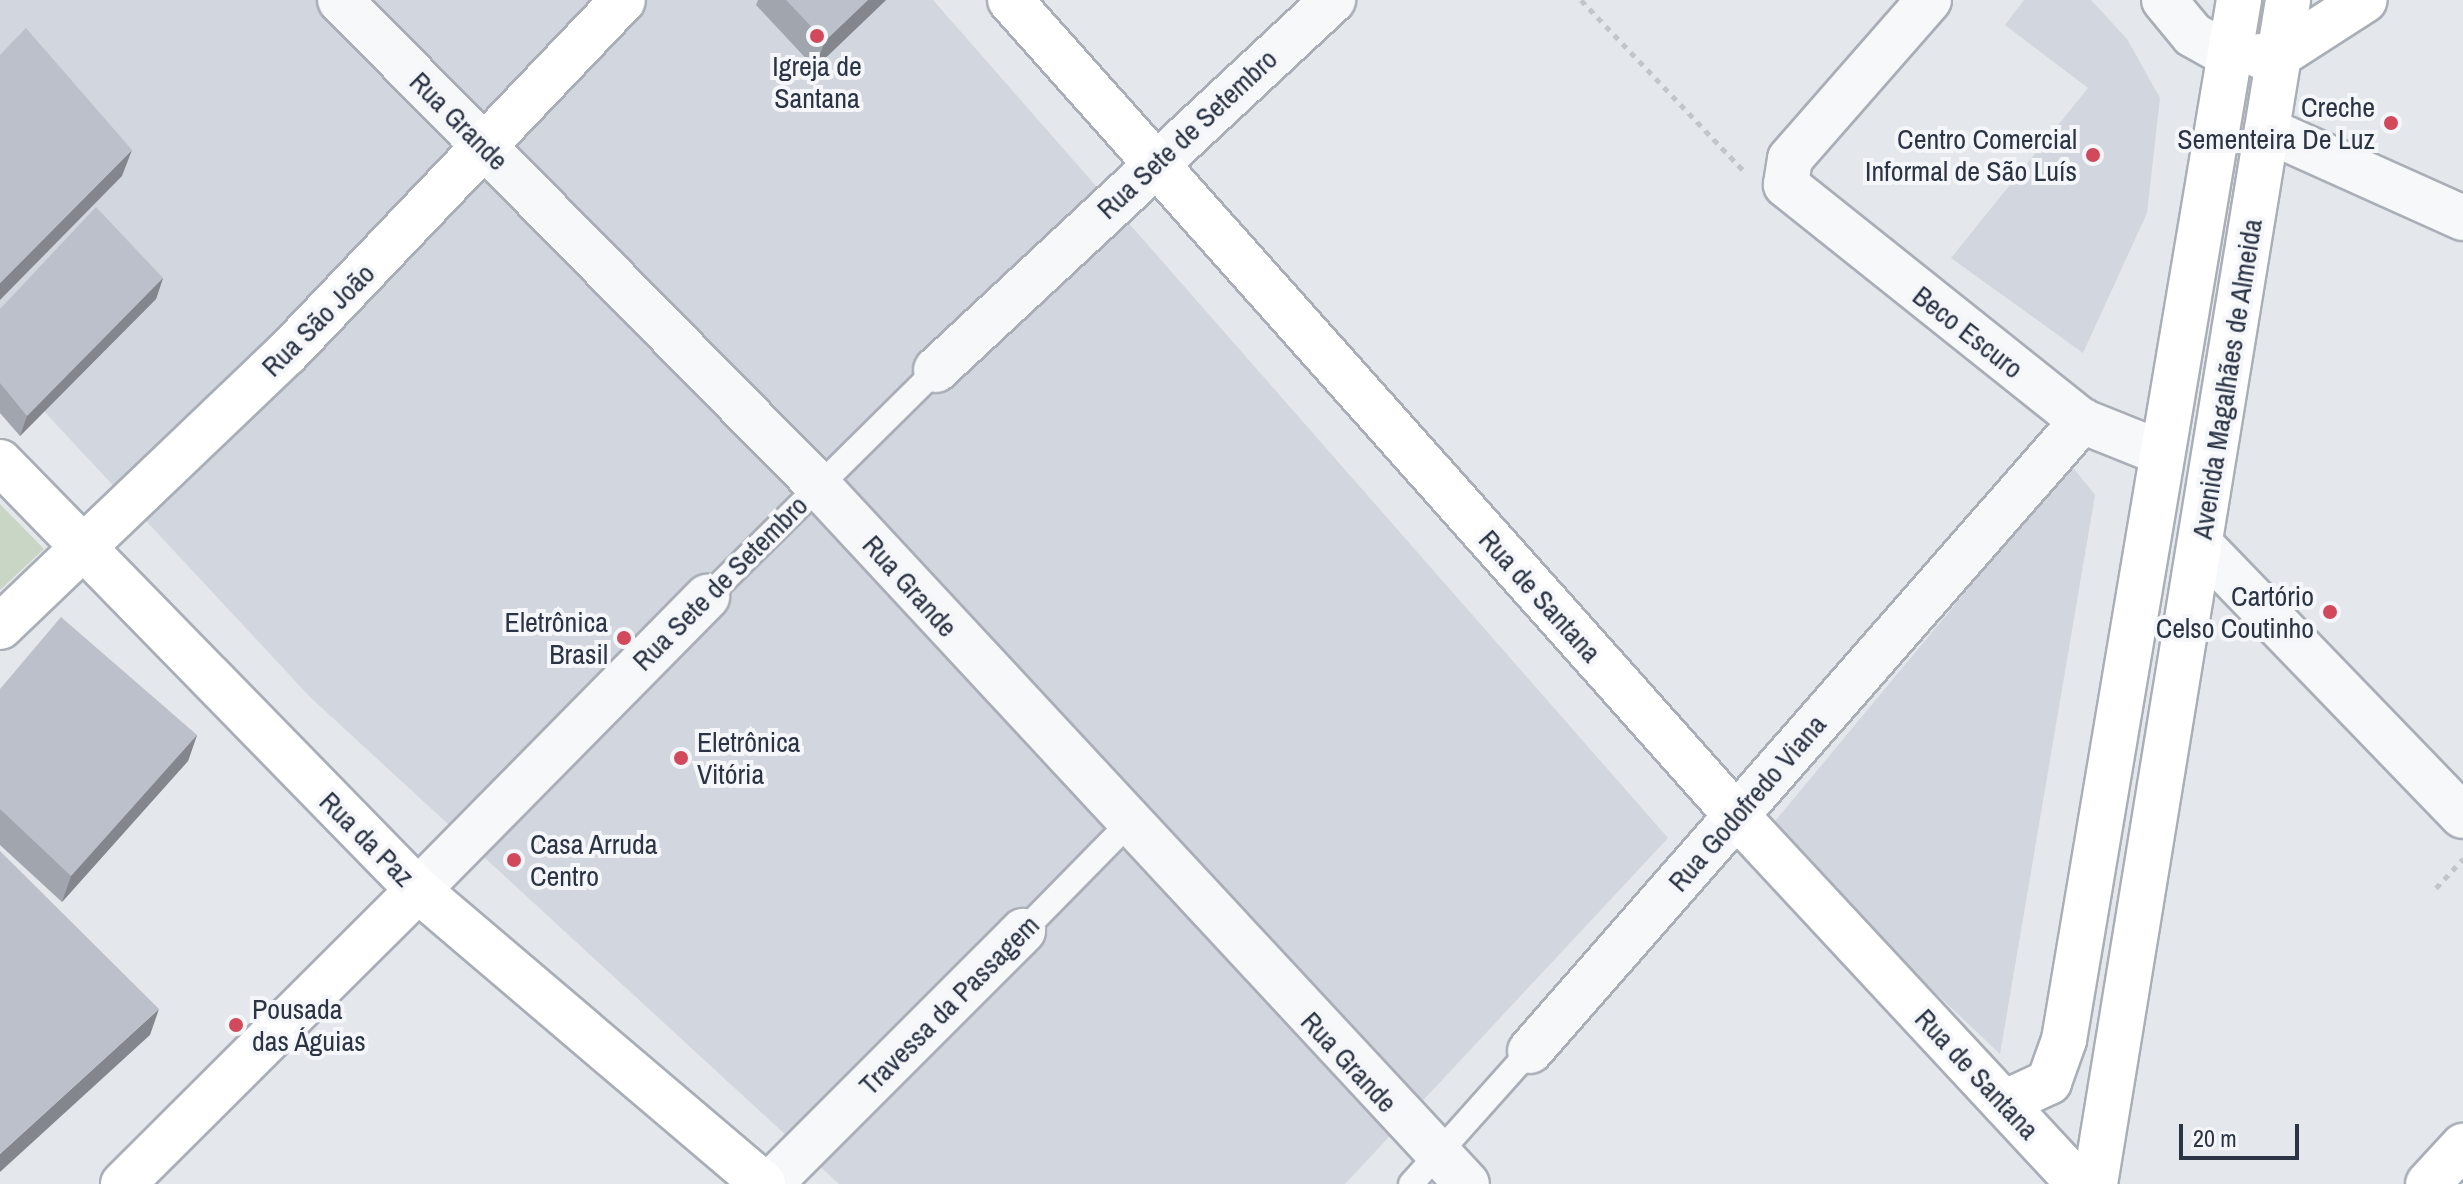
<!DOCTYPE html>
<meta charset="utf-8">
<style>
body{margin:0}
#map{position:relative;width:2463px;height:1184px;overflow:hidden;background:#e4e7ec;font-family:"Archivo Narrow",sans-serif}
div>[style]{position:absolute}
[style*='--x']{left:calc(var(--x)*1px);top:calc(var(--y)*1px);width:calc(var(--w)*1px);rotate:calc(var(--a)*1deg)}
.built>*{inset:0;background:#d2d6de}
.green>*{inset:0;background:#c9d6c5}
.path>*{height:5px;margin-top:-2.5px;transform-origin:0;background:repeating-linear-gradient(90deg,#c2c5cb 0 6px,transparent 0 12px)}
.roads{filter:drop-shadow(2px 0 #a9aeb7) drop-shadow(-2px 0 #a9aeb7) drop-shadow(0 2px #a9aeb7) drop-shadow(0 -2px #a9aeb7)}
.lane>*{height:24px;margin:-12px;padding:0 12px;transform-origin:12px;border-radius:12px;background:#f7f8fa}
.street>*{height:44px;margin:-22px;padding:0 22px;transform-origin:22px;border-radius:22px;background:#f7f8fa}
.secondary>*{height:44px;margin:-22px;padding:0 22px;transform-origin:22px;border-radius:22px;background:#fff}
.wall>*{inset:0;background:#a1a5ae}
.shaded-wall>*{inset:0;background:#83868d}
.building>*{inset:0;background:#bbc0ca}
.dots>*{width:22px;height:22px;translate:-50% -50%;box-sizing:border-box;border:4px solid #f4f6f9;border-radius:50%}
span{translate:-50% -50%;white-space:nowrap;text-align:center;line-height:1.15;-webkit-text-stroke:8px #f4f6f9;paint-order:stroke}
.poi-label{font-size:28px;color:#2b3445}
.right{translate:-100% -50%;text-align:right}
.left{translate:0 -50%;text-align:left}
.street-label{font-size:28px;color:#2b3445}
.scale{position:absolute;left:2179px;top:1124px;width:120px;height:36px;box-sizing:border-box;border:4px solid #2b3445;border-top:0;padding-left:10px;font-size:24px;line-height:28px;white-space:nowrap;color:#2b3445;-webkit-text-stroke:6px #f4f6f9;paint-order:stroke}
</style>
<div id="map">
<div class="built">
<i style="clip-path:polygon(0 0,933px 0,1668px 838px,1345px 1184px,839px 1184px,310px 697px,0 364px)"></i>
<i style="clip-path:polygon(2024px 0,2091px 0,2127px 39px,2160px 98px,2147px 213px,2083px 353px,1951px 258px,2088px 88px,2005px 25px)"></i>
<i style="clip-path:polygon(2071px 465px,2095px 495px,2000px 1054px,1766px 832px)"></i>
</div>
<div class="green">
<i style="clip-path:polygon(0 504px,44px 549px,0 590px)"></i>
</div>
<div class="path">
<i style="--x:1581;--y:0;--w:239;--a:46.4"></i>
<i style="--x:2436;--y:888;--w:40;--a:-47"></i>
</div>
<div class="roads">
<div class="lane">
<i style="--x:707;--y:597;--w:322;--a:-44.7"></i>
<i style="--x:1023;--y:931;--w:148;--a:-45.5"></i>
<i style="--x:1411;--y:1184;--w:178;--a:-48.2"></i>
</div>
<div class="street">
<i style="--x:340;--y:0;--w:680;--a:45.42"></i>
<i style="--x:817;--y:484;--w:955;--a:47.12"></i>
<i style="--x:1929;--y:0;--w:211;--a:131.2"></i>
<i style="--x:1790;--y:159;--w:26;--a:99"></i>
<i style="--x:1786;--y:185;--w:379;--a:38.6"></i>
<i style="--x:2082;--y:421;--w:83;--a:21.9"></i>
<i style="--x:2164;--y:0;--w:45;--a:50.4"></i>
<i style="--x:2193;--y:35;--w:41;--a:29.1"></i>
<i style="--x:2267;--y:130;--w:215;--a:24.2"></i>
<i style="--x:936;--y:370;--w:543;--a:-42.98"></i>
<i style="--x:2200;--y:544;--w:378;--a:46"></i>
<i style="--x:418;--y:890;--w:412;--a:-45.4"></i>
<i style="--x:1530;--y:1051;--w:838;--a:-48.78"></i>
<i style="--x:770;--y:1184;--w:358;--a:-45"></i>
</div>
<div class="secondary">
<i style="--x:1010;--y:0;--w:1091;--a:48.31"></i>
<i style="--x:1736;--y:815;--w:504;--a:47.09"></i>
<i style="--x:2260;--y:56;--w:18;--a:0"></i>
<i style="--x:2278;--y:56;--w:103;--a:-32.8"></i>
<i style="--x:0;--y:462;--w:598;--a:45.68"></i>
<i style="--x:418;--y:890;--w:453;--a:40.4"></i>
<i style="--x:0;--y:627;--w:397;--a:-43.7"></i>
<i style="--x:287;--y:353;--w:487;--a:-46.4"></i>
<i style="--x:2004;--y:1103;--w:50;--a:-25"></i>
<i style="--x:2049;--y:1082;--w:45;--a:-70.3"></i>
<i style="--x:2064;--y:1040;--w:1055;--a:-80.45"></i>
<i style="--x:123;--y:1184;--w:416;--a:-44.9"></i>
<i style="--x:2095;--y:1184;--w:1200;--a:-80.74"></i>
<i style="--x:2428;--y:1184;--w:52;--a:-47.4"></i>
</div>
</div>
<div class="wall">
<i style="clip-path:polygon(758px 0,886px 0,815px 68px,756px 5px)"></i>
<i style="clip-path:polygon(163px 278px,156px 299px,20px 436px,0 413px,0 309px)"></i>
<i style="clip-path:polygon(0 689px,197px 735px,188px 761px,62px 902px,0 845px)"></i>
</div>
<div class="shaded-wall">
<i style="clip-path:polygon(868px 0,886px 0,815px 68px,825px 41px)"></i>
<i style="clip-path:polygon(132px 150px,122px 176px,0 300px,0 283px)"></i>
<i style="clip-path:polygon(163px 278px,156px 299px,20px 436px,27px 416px)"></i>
<i style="clip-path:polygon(197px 735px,188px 761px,62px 902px,71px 876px)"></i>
<i style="clip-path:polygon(159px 1009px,150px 1035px,0 1172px,0 1154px)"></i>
</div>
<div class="building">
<i style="clip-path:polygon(786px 0,868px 0,825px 41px)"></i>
<i style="clip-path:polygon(26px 28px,132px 150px,0 283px,0 55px)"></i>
<i style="clip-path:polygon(96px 207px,163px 278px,27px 416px,0 383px,0 309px)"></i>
<i style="clip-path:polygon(61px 617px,197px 735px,71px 876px,0 809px,0 689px)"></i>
<i style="clip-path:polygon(0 851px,159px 1009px,0 1154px)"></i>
</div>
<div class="dots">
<i style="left:817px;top:36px;background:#d1495b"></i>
<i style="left:2391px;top:123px;background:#d1495b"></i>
<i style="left:2093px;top:155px;background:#d1495b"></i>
<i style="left:2330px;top:612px;background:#d1495b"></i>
<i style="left:624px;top:638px;background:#d1495b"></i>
<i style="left:681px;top:758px;background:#d1495b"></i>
<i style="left:514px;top:860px;background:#d1495b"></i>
<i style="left:236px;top:1025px;background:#d1495b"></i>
</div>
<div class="poi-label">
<span style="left:817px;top:82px">Igreja de<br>Santana</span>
<span class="right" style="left:2375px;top:123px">Creche<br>Sementeira De Luz</span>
<span class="right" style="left:2077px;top:155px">Centro Comercial<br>Informal de São Luís</span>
<span class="right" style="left:2314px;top:612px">Cartório<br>Celso Coutinho</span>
<span class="right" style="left:608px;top:638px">Eletrônica<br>Brasil</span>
<span class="left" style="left:697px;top:758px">Eletrônica<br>Vitória</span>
<span class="left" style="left:530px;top:860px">Casa Arruda<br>Centro</span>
<span class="left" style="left:252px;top:1025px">Pousada<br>das Águias</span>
</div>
<div class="street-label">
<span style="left:459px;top:121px;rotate:45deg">Rua Grande</span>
<span style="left:1187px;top:134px;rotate:-43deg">Rua Sete de Setembro</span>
<span style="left:318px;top:320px;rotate:-45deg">Rua São João</span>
<span style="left:1968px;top:332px;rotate:38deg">Beco Escuro</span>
<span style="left:2227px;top:379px;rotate:-81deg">Avenida Magalhães de Almeida</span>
<span style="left:720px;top:583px;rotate:-45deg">Rua Sete de Setembro</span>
<span style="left:910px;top:586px;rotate:48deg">Rua Grande</span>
<span style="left:1540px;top:596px;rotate:48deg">Rua de Santana</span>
<span style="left:1747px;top:803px;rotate:-49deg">Rua Godofredo Viana</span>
<span style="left:367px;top:839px;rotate:45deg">Rua da Paz</span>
<span style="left:949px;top:1005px;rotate:-45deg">Travessa da Passagem</span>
<span style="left:1349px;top:1062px;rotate:47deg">Rua Grande</span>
<span style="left:1977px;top:1074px;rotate:47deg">Rua de Santana</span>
</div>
<div class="scale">20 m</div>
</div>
